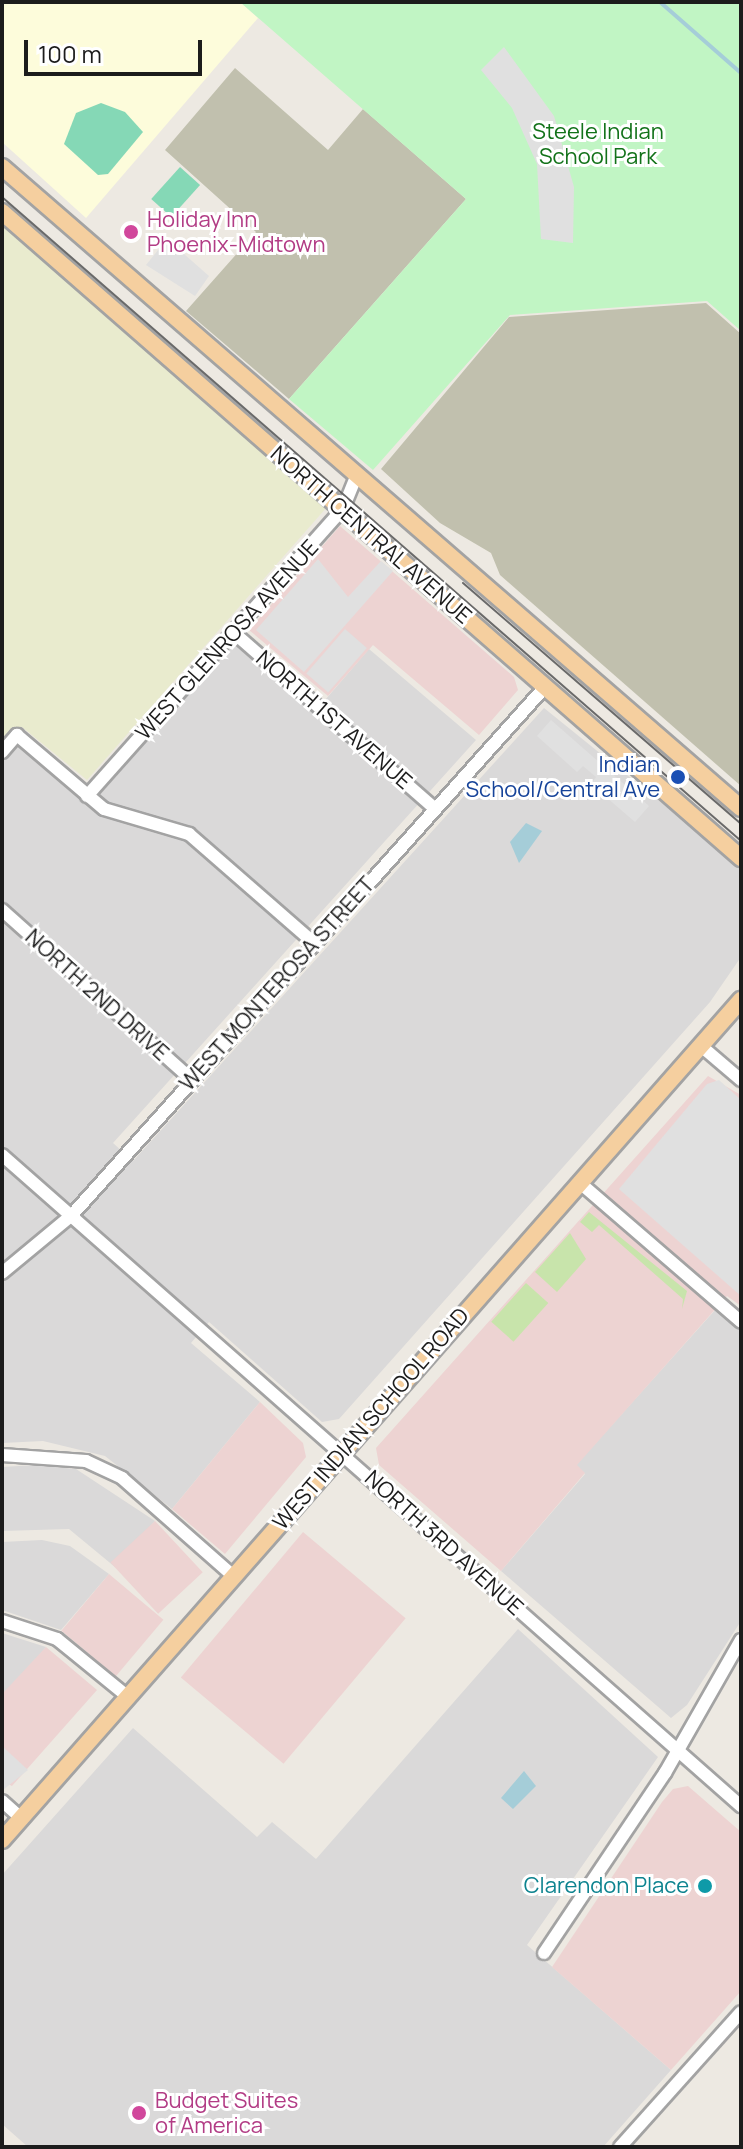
<!DOCTYPE html>
<style>
body{margin:0}
#map{position:relative;width:743px;height:2149px;overflow:hidden;background:#ede9e2;font-family:Manrope,sans-serif}
div>[style]{position:absolute}
[style*='--x']{left:calc(var(--x)*1px);top:calc(var(--y)*1px);width:calc(var(--w)*1px);rotate:calc(var(--a)*1deg)}
.residential>*{inset:0;background:#dad9d9}
.commercial>*{inset:0;background:#edd3d2;transform-origin:0 0}
.education>*{inset:0;background:#fdfcdb}
.construction>*{inset:0;background:#c1c0ae}
.farmland>*{inset:0;background:#e9ebce}
.grass>*{inset:0;background:#c8e4ab;transform-origin:0 0}
.park>*{inset:0;background:#c1f5c4}
.pitch>*{inset:0;background:#85d8b6;transform-origin:0 0}
.parking>*{inset:0;background:#e0e0e0;transform-origin:0 0}
.water>*{inset:0;background:#a5cdd8}
.stream>*{height:4px;margin:-2px;padding:0 2px;transform-origin:2px;border-radius:2px;background:#a5cdd8}
.roads{filter:drop-shadow(2px 0 #a3a3a3) drop-shadow(-2px 0 #a3a3a3) drop-shadow(0 2px #a3a3a3) drop-shadow(0 -2px #a3a3a3)}
.minor>*{height:12px;margin:-6px;padding:0 6px;transform-origin:6px;border-radius:6px;background:#fff}
.major>*{height:16px;margin:-8px;padding:0 8px;transform-origin:8px;border-radius:8px;background:#f5cf9f}
.tram>*{height:2px;margin:-1px;padding:0 1px;transform-origin:1px;border-radius:1px;background:#6a6a6a}
.dots>*{width:22px;height:22px;translate:-50% -50%;box-sizing:border-box;border:4px solid #fff;border-radius:50%}
span{translate:-50% -50%;white-space:nowrap;text-align:center;line-height:1.15;-webkit-text-stroke:6px #fff;paint-order:stroke}
.park-label{font-size:22px;color:#127219}
.hotel-label{font-size:22px;color:#b23c85}
.left{translate:0 -50%;text-align:left}
.street-label{font-size:22px;color:#1c1c1c}
.transit-label{font-size:22px;color:#164399}
.right{translate:-100% -50%;text-align:right}
.culture-label{font-size:22px;color:#0d838f}
.frame{position:absolute;inset:0;border:4px solid #1c1c1c;pointer-events:none}
.scale{position:absolute;left:24px;top:40px;width:178px;height:36px;box-sizing:border-box;border:4px solid #1c1c1c;border-top:0;padding-left:10px;font-size:24px;line-height:28px;white-space:nowrap;color:#1c1c1c;-webkit-text-stroke:6px #fff;paint-order:stroke}
</style>
<div id="map">
<div class="residential">
<i style="clip-path:polygon(233px 632px,319px 707px,369px 649px,476px 740px,113px 1143px,133px 1161px,544px 708px,741px 867px,741px 957px,710px 1002px,339px 1419px,322px 1422px,209px 1322px,191px 1343px,260px 1402px,172px 1509px,105px 1456px,43px 1441px,2px 1443px,2px 752px,17px 735px,87px 796px)"></i>
<i style="clip-path:polygon(716px 1309px,741px 1331px,741px 1621px,687px 1705px,671px 1718px,501px 1571px,585px 1474px,576px 1465px)"></i>
<i style="clip-path:polygon(36px 1465px,76px 1469px,155px 1521px,115px 1567px,69px 1529px,2px 1531px,2px 1467px)"></i>
<i style="clip-path:polygon(42px 1540px,70px 1546px,109px 1574px,61px 1630px,2px 1610px,2px 1542px)"></i>
<i style="clip-path:polygon(518px 1629px,658px 1757px,527px 1945px,671px 2070px,603px 2147px,28px 2147px,2px 2124px,2px 1875px,133px 1728px,257px 1837px,272px 1822px,316px 1859px)"></i>
<i style="clip-path:polygon(2px 1633px,46px 1647px,8px 1694px,2px 1694px)"></i>
</div>
<div class="commercial">
<i style="clip-path:polygon(340px 526px,514px 677px,518px 690px,479px 735px,373px 645px,328px 696px,249px 630px)"></i>
<i style="clip-path:polygon(708px 1076px,741px 1095px,741px 1306px,727px 1296px,577px 1465px,585px 1473px,501px 1571px,379px 1465px,376px 1448px)"></i>
<i style="clip-path:polygon(260px 1402px,303px 1443px,306px 1457px,225px 1554px,172px 1509px)"></i>
<i style="left:155px;top:1521px;width:70px;height:61px;rotate:47deg"></i>
<i style="left:303px;top:1532px;width:134px;height:190px;rotate:40deg"></i>
<i style="left:109px;top:1574px;width:71px;height:74px;rotate:40deg"></i>
<i style="clip-path:polygon(46px 1647px,97px 1690px,12px 1786px,2px 1781px,2px 1694px)"></i>
<i style="clip-path:polygon(688px 1786px,741px 1832px,741px 1991px,671px 2070px,552px 1967px,662px 1802px,673px 1789px)"></i>
</div>
<div class="education">
<i style="clip-path:polygon(2px 2px,240px 2px,258px 18px,86px 218px,2px 142px)"></i>
</div>
<div class="construction">
<i style="clip-path:polygon(235px 68px,328px 150px,363px 109px,466px 199px,289px 399px,186px 311px,256px 232px,165px 150px)"></i>
<i style="clip-path:polygon(706px 303px,741px 334px,741px 786px,500px 575px,491px 553px,440px 523px,381px 469px,509px 317px)"></i>
</div>
<div class="farmland">
<i style="clip-path:polygon(9px 227px,327px 507px,87px 780px,22px 727px,2px 739px,2px 229px)"></i>
</div>
<div class="grass">
<i style="clip-path:polygon(589px 1212px,687px 1291px,682px 1309px,683px 1299px,599px 1225px,592px 1232px,580px 1222px)"></i>
<i style="clip-path:polygon(570px 1233px,586px 1259px,557px 1292px,535px 1272px)"></i>
<i style="left:526px;top:1283px;width:30px;height:52px;rotate:42deg"></i>
</div>
<div class="park">
<i style="clip-path:polygon(240px 2px,741px 2px,741px 331px,707px 301px,510px 315px,373px 470px,289px 399px,466px 199px)"></i>
</div>
<div class="pitch">
<i style="clip-path:polygon(101px 103px,125px 112px,143px 132px,108px 174px,98px 175px,64px 144px,76px 113px)"></i>
<i style="left:180px;top:167px;width:27px;height:43px;rotate:42deg"></i>
</div>
<div class="parking">
<i style="clip-path:polygon(504px 47px,554px 116px,574px 187px,573px 243px,541px 239px,537px 164px,512px 108px,481px 70px)"></i>
<i style="clip-path:polygon(167px 239px,209px 276px,195px 296px,146px 265px)"></i>
<i style="clip-path:polygon(318px 559px,348px 597px,381px 561px,393px 571px,304px 672px,256px 630px)"></i>
<i style="left:345px;top:629px;width:29px;height:59px;rotate:41deg"></i>
<i style="clip-path:polygon(551px 720px,649px 806px,635px 822px,591px 784px,596px 777px,583px 766px,577px 772px,537px 736px)"></i>
<i style="clip-path:polygon(719px 1080px,741px 1100px,741px 1296px,619px 1189px,707px 1084px)"></i>
<i style="clip-path:polygon(2px 1746px,28px 1770px,3px 1790px,2px 1789px)"></i>
</div>
<div class="water">
<i style="clip-path:polygon(526px 823px,542px 831px,519px 863px,510px 842px)"></i>
<i style="clip-path:polygon(524px 1771px,536px 1786px,513px 1809px,501px 1798px)"></i>
</div>
<div class="stream">
<i style="--x:660;--y:2;--w:108;--a:41.2"></i>
</div>
<div class="roads">
<div class="minor">
<i style="--x:233;--y:632;--w:267;--a:41.2"></i>
<i style="--x:2;--y:752;--w:23;--a:-49"></i>
<i style="--x:17;--y:735;--w:114;--a:40.4"></i>
<i style="--x:104;--y:809;--w:89;--a:16.4"></i>
<i style="--x:189;--y:834;--w:166;--a:41.1"></i>
<i style="--x:87;--y:796;--w:385;--a:-48.3"></i>
<i style="--x:343;--y:509;--w:35;--a:-68"></i>
<i style="--x:2;--y:910;--w:255;--a:41.8"></i>
<i style="--x:700;--y:1045;--w:54;--a:40.5"></i>
<i style="--x:2;--y:1155;--w:985;--a:41.38"></i>
<i style="--x:579;--y:1182;--w:214;--a:40.8"></i>
<i style="--x:2;--y:1273;--w:91;--a:-39.6"></i>
<i style="--x:72;--y:1215;--w:707;--a:-48.15"></i>
<i style="--x:2;--y:1455;--w:84;--a:4.1"></i>
<i style="--x:86;--y:1461;--w:40;--a:25"></i>
<i style="--x:122;--y:1478;--w:148;--a:41.4"></i>
<i style="--x:2;--y:1621;--w:58;--a:18.1"></i>
<i style="--x:57;--y:1639;--w:92;--a:39.2"></i>
<i style="--x:2;--y:1801;--w:27;--a:42"></i>
<i style="--x:544;--y:1953;--w:217;--a:-56.1"></i>
<i style="--x:665;--y:1773;--w:153;--a:-60.3"></i>
<i style="--x:620;--y:2147;--w:181;--a:-48.1"></i>
</div>
<div class="major">
<i style="--x:2;--y:167;--w:978;--a:40.94"></i>
<i style="--x:2;--y:212;--w:982;--a:41.16"></i>
<i style="--x:2;--y:1840;--w:1119;--a:-48.66"></i>
</div>
</div>
<div class="tram">
<i style="--x:2;--y:197;--w:980;--a:41.07"></i>
<i style="--x:463;--y:583;--w:368;--a:40.9"></i>
</div>
<div class="dots">
<i style="left:131px;top:232px;background:#d1479c"></i>
<i style="left:678px;top:777px;background:#1a4fb4"></i>
<i style="left:705px;top:1886px;background:#0f9aa8"></i>
<i style="left:139px;top:2113px;background:#d1479c"></i>
</div>
<div class="park-label">
<span style="left:598px;top:144px">Steele Indian<br>School Park</span>
</div>
<div class="hotel-label">
<span class="left" style="left:147px;top:232px">Holiday Inn<br>Phoenix-Midtown</span>
<span class="left" style="left:155px;top:2113px">Budget Suites<br>of America</span>
</div>
<div class="street-label">
<span style="left:371px;top:535px;rotate:41deg">NORTH CENTRAL AVENUE</span>
<span style="left:227px;top:640px;rotate:-48deg">WEST GLENROSA AVENUE</span>
<span style="left:334px;top:720px;rotate:41deg">NORTH 1ST AVENUE</span>
<span style="left:277px;top:984px;rotate:-48deg">WEST MONTEROSA STREET</span>
<span style="left:97px;top:995px;rotate:42deg">NORTH 2ND DRIVE</span>
<span style="left:371px;top:1419px;rotate:-49deg">WEST INDIAN SCHOOL ROAD</span>
<span style="left:444px;top:1543px;rotate:42deg">NORTH 3RD AVENUE</span>
</div>
<div class="transit-label">
<span class="right" style="left:660px;top:777px">Indian<br>School/Central Ave</span>
</div>
<div class="culture-label">
<span class="right" style="left:689px;top:1886px">Clarendon Place</span>
</div>
<div class="frame"></div>
<div class="scale">100 m</div>
</div>
